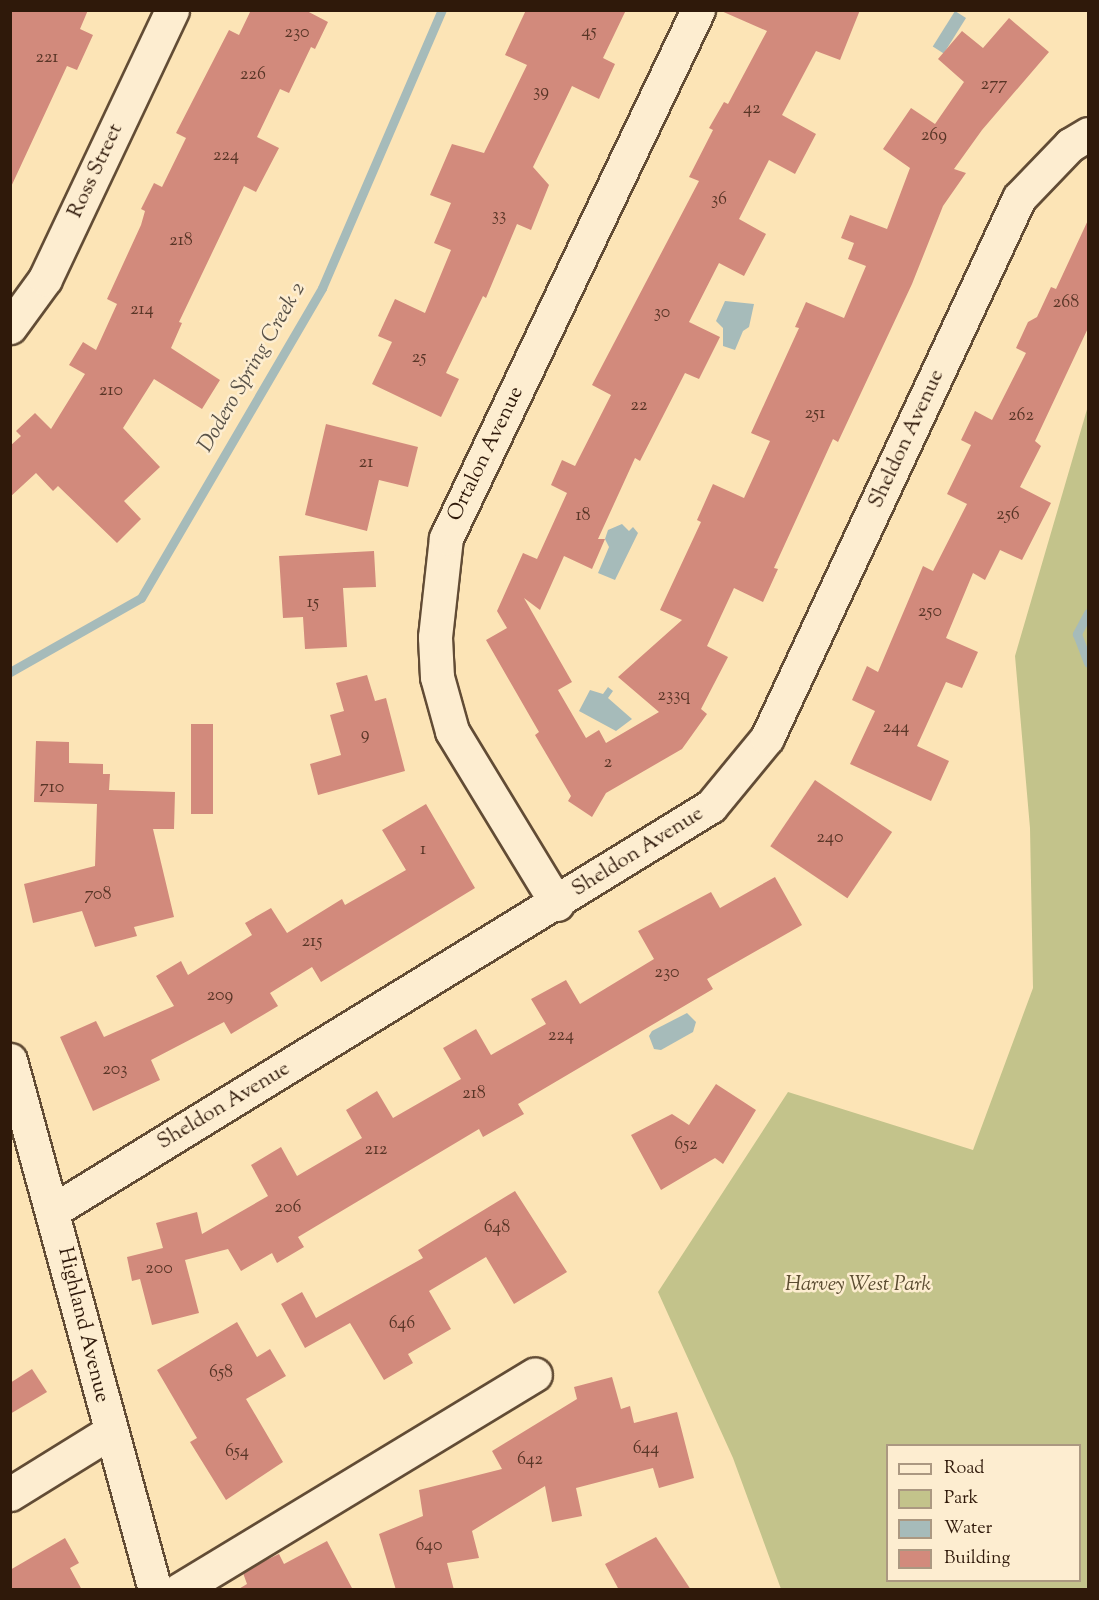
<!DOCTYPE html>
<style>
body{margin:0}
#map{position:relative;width:1099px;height:1600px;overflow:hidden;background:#fce4b6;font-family:"Sorts Mill Goudy",serif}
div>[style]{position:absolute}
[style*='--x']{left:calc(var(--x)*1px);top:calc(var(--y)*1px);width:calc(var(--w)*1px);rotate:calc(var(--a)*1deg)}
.green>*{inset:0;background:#c3c38b}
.water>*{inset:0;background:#a6bbba;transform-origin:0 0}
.stream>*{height:9px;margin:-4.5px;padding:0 4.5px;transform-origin:4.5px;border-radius:4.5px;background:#a6bbba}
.building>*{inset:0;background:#d28a7c;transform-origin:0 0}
.roads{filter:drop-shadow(2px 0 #624c35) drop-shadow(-2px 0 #624c35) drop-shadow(0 2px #624c35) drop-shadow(0 -2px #624c35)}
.street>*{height:33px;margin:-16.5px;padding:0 16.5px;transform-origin:16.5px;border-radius:16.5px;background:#fdedd0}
.secondary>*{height:33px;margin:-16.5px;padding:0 16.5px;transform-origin:16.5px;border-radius:16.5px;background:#fdedd0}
span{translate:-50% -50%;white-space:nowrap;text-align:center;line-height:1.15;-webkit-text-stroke:5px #fdedd0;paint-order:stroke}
.number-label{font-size:18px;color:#583526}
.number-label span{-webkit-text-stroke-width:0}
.street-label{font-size:21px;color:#2f190a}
.park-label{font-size:21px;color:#5b4c31;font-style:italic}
.water-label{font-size:22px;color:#595248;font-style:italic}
.frame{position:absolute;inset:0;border:12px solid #2f190a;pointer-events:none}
.legend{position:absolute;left:886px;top:1444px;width:195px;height:138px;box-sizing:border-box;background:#fdedd0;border:2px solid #ab9881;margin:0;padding:8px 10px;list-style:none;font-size:18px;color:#2f190a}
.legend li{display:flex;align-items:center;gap:12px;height:30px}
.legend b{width:30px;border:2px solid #ab9881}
</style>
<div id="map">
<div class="green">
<i style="clip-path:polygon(evenodd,1088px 406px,1088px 1589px,781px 1589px,733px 1458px,658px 1292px,788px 1092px,973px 1150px,1033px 988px,1030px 828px,1015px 656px,1088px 406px,888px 1446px,1080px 1446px,1080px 1580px,888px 1580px,888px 1446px)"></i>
</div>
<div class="water">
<i style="left:955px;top:11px;width:13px;height:42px;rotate:32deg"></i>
<i style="clip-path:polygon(725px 301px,754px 304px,749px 327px,743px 331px,735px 350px,723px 346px,723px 328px,716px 321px)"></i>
<i style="clip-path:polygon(622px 524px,629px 531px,633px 527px,638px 533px,615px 580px,598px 573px,609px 547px,605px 539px,608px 530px)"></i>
<i style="clip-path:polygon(608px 687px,613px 691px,608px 698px,632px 719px,616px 731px,579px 711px,590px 690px,603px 694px)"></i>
<i style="clip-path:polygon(687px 1013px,696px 1022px,693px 1032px,661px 1050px,654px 1049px,649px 1036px,652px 1031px)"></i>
</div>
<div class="stream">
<i style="--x:1088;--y:613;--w:24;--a:118"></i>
<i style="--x:1077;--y:634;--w:31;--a:69"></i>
<i style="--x:10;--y:672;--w:150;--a:-29.5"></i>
<i style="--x:141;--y:598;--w:359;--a:-59.7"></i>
<i style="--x:322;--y:288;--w:303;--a:-66.7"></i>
</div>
<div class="building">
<i style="clip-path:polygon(10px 10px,88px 10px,80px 29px,93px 35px,77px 70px,67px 66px,10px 189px)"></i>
<i style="clip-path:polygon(251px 10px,305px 10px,328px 22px,315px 49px,311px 47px,289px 93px,280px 89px,257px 137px,279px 148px,256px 192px,244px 186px,179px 322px,182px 323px,171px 348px,220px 380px,202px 409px,154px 379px,123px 428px,160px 467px,124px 501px,141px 519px,117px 543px,58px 486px,53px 491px,36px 473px,10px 497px,10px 446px,21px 436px,16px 431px,35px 413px,51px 429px,85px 374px,69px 365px,83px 342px,96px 350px,117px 304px,107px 299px,141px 225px,145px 211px,141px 209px,154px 183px,162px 187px,186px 138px,176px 133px,229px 30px,239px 35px)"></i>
<i style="clip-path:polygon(526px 10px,626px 10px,603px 58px,615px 64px,599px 99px,572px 86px,533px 167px,549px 185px,531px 230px,517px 224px,486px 298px,483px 296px,446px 373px,459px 379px,441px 417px,372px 384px,392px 342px,378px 336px,395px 299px,425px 313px,451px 250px,434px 243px,451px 203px,430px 195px,452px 144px,484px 153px,527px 65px,505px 55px)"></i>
<i style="clip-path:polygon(719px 10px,860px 10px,840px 60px,816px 51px,782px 115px,816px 134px,795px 174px,769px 160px,739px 219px,766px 234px,744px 276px,719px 263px,689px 322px,720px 337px,699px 379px,685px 373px,640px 461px,635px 458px,598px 539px,605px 539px,592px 569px,564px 556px,540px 610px,524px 598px,572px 682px,558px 690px,586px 738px,599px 730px,606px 743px,659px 712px,618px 677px,682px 620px,660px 610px,701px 522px,697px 520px,713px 484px,744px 498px,770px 441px,751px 433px,799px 328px,795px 327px,806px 302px,844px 318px,866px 266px,848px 259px,854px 243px,841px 238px,850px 215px,887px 229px,910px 168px,883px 149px,911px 108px,935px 124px,964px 82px,938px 59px,962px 31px,983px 48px,1009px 18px,1049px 52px,982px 130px,954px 169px,966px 173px,943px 206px,912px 284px,838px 442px,833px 439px,774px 568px,778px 569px,763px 602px,734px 588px,707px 646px,728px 657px,701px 709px,707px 714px,682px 749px,606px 793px,592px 817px,568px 801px,571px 796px,535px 735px,539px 732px,486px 640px,507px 628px,497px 611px,523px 553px,537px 559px,567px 493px,551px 485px,562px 460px,575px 466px,611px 395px,592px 385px,699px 181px,689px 177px,713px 130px,709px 128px,724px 102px,728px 104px,767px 31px)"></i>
<i style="clip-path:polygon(1089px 218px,1089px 326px,1035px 441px,1041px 446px,1020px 487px,1051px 503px,1022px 560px,1000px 550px,985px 580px,973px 573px,946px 638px,978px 652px,962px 688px,946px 682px,917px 746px,949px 761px,931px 801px,850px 764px,875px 711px,852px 700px,867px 666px,878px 672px,923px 566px,933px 571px,967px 504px,947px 494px,971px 445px,961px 440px,975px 411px,992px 420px,1026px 353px,1016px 348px,1028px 322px,1037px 317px,1051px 287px,1056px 289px)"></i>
<i style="clip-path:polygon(326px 424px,418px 447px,408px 487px,379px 480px,367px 531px,305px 515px)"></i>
<i style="clip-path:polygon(374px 551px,376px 587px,343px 588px,347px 647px,305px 649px,303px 617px,283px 618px,279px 556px)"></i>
<i style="clip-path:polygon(367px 675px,375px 701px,386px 698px,405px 771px,318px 795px,310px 764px,341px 755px,330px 715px,344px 711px,336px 683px)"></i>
<i style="left:191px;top:724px;width:22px;height:90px"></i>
<i style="clip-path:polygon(36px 741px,69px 742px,69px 763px,103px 764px,103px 774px,110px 774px,109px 790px,175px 792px,174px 829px,153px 829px,174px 917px,134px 927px,137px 936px,95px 947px,82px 911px,33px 923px,24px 884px,95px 866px,97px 804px,34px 802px)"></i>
<i style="left:815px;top:780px;width:93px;height:80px;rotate:34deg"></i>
<i style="clip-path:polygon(426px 804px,475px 888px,321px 982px,312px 967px,270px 993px,278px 1006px,231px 1034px,224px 1022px,151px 1060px,160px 1080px,93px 1111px,60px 1037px,96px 1021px,104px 1037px,174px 1006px,156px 976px,181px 961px,188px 975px,252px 935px,245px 923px,271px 908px,287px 933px,342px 899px,345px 905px,406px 870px,382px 830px)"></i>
<i style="clip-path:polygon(775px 877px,802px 925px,707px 979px,713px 989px,518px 1104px,524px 1114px,483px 1137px,479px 1129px,298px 1237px,304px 1247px,277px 1263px,272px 1253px,241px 1271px,228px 1249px,185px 1260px,199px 1313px,152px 1325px,140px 1279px,132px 1281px,127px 1257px,163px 1248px,156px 1223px,197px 1212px,202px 1234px,268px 1196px,251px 1165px,281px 1147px,297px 1176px,362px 1138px,346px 1110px,377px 1091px,393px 1118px,461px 1079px,443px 1048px,476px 1029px,491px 1055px,546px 1024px,531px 999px,566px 980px,580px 1004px,654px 959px,638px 931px,711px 892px,720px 908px)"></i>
<i style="clip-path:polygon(716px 1084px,756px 1110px,723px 1164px,715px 1158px,661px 1190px,631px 1135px,672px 1114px,689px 1125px)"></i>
<i style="clip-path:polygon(515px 1191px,567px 1272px,514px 1304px,486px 1257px,429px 1291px,451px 1329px,408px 1354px,413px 1363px,384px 1380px,350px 1323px,305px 1348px,281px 1304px,302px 1292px,316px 1318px,423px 1258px,418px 1250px)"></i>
<i style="clip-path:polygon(237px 1322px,257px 1357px,270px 1349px,286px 1376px,246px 1399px,283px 1462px,226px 1500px,190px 1442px,197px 1438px,157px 1370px)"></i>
<i style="clip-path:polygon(32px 1369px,47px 1392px,10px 1414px,10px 1383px)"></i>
<i style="clip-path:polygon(612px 1377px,621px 1409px,630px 1406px,634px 1423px,677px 1412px,694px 1478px,659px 1488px,653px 1468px,576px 1488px,582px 1516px,552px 1522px,545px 1486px,472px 1531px,479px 1558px,447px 1563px,454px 1590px,396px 1590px,379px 1534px,423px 1516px,419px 1490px,502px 1469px,492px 1451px,577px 1399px,574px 1387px)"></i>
<i style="clip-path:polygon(656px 1537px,691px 1590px,619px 1590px,605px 1564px)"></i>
<i style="clip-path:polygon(65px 1538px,79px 1563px,70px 1568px,82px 1590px,10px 1590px,10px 1570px)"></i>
<i style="clip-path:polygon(327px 1541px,353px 1590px,237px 1590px,247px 1584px,243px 1573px,260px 1563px,279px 1554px,284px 1564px)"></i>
</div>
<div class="roads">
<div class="street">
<i style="--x:10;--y:327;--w:59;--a:-53.9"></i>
<i style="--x:45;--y:279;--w:297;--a:-64.7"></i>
<i style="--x:557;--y:904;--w:202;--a:-121.3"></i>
<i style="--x:452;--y:731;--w:56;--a:-105.5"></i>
<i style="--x:437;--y:677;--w:40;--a:-92.9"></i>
<i style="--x:435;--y:637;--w:100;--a:-83.7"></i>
<i style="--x:446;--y:538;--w:585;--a:-64.49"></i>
<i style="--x:54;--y:1210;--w:771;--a:-31.59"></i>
<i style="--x:711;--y:806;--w:88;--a:-50.5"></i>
<i style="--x:767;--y:738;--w:596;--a:-64.98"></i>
<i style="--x:1019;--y:198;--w:74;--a:-46.1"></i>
<i style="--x:1070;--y:145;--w:21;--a:-31"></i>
<i style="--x:10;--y:1494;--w:118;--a:-31.8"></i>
<i style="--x:179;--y:1590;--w:416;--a:-31.2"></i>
</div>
<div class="secondary">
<i style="--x:10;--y:1060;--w:549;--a:74.7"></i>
</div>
</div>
<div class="number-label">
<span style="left:589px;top:32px">45</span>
<span style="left:297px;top:33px">230</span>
<span style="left:47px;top:58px">221</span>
<span style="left:253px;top:75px">226</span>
<span style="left:994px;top:85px">277</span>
<span style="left:541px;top:92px">39</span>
<span style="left:752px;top:109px">42</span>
<span style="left:934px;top:136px">269</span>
<span style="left:226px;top:156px">224</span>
<span style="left:719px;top:200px">36</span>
<span style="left:499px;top:216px">33</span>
<span style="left:181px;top:241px">218</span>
<span style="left:1066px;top:303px">268</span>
<span style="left:142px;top:310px">214</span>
<span style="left:662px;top:313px">30</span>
<span style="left:419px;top:358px">25</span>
<span style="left:111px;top:391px">210</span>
<span style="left:639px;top:406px">22</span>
<span style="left:815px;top:414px">251</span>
<span style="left:1021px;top:416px">262</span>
<span style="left:366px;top:463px">21</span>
<span style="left:1008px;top:515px">256</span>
<span style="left:583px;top:516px">18</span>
<span style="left:313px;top:603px">15</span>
<span style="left:930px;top:612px">250</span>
<span style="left:674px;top:696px">233q</span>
<span style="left:896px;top:728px">244</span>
<span style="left:365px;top:735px">9</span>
<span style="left:608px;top:763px">2</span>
<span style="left:52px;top:788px">710</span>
<span style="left:830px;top:838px">240</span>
<span style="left:423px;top:850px">1</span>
<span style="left:98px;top:895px">708</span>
<span style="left:312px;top:942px">215</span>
<span style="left:667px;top:973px">230</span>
<span style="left:220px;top:996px">209</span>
<span style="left:561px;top:1036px">224</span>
<span style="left:115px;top:1070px">203</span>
<span style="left:474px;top:1094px">218</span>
<span style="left:686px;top:1145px">652</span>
<span style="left:376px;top:1150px">212</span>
<span style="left:288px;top:1208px">206</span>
<span style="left:497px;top:1228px">648</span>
<span style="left:159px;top:1269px">200</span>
<span style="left:402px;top:1324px">646</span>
<span style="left:221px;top:1373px">658</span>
<span style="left:646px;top:1449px">644</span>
<span style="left:237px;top:1452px">654</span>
<span style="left:530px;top:1460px">642</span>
<span style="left:429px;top:1546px">640</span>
</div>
<div class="street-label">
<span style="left:96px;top:171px;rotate:-65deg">Ross Street</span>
<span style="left:907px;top:439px;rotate:-65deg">Sheldon Avenue</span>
<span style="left:486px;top:454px;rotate:-64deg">Ortalon Avenue</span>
<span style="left:638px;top:852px;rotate:-32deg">Sheldon Avenue</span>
<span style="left:224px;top:1106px;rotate:-31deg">Sheldon Avenue</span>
<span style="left:83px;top:1325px;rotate:76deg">Highland Avenue</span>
</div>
<div class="park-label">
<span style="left:858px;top:1285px">Harvey West Park</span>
</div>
<div class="water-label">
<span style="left:253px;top:368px;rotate:-60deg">Dodero Spring Creek 2</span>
</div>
<div class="frame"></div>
<ul class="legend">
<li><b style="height:8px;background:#fdedd0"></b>Road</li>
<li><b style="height:16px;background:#c3c38b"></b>Park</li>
<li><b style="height:16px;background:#a6bbba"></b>Water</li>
<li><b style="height:16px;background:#d28a7c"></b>Building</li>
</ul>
</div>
